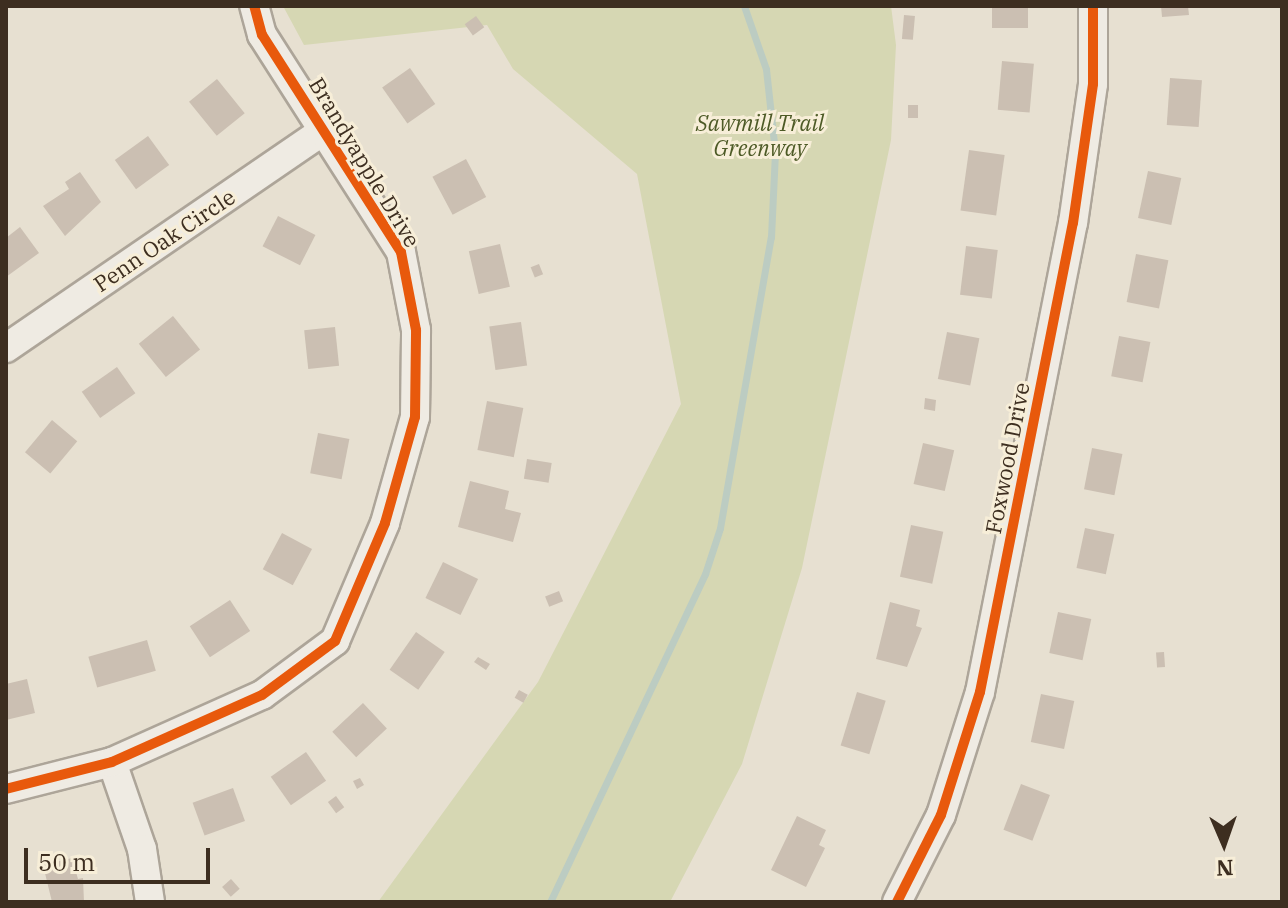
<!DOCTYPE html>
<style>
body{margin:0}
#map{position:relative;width:1288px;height:908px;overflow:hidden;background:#e7e0d1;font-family:"IBM Plex Serif",serif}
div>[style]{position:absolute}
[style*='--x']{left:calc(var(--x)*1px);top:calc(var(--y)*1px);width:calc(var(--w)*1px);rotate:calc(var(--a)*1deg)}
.green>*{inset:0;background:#d6d7b3}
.stream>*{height:7px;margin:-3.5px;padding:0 3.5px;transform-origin:3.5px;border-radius:3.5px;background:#bcccc2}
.building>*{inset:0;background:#cbbfb2;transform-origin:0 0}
.roads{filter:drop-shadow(2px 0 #ada599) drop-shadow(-2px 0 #ada599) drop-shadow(0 2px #ada599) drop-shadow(0 -2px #ada599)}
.street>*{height:28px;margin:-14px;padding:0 14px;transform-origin:14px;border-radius:14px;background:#efebe3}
.cycleway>*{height:10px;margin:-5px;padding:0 5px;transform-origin:5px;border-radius:5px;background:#e8590c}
span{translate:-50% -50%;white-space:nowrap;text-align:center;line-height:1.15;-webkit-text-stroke:6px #f7eed8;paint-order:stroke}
.park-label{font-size:22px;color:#4d5a26;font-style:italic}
.street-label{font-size:22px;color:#3d2e20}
.frame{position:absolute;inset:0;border:8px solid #3d2e20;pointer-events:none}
.north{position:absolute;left:1184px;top:804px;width:80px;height:80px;-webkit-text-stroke:6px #f7eed8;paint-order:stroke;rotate:178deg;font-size:22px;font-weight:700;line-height:32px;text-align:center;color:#3d2e20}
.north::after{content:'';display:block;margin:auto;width:28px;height:36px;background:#3d2e20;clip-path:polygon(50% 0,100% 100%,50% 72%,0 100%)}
.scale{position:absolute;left:24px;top:848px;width:186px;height:36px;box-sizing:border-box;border:4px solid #3d2e20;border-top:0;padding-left:10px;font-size:24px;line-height:28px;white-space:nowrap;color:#3d2e20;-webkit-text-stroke:6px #f7eed8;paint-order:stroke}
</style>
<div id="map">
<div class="green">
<i style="clip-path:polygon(283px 6px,891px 6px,896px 45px,891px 140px,802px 568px,742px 764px,670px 902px,378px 902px,538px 682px,681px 404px,637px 174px,513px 69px,487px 25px,304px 45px)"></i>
</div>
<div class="stream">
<i style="--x:550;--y:902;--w:363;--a:-64.7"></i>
<i style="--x:705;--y:574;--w:48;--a:-71.9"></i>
<i style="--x:720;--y:528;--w:295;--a:-80.1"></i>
<i style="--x:771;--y:237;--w:85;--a:-87.3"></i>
<i style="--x:775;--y:152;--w:83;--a:-96.2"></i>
<i style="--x:766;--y:69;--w:67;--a:-109.2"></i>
</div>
<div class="building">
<i style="left:992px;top:6px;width:36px;height:22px"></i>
<i style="clip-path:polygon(1161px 6px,1188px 6px,1189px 15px,1162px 17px)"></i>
<i style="left:904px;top:15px;width:11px;height:24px;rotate:5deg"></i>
<i style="left:476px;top:16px;width:14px;height:14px;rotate:54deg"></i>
<i style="left:1002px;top:61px;width:32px;height:49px;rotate:5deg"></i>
<i style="left:410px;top:68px;width:44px;height:34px;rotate:55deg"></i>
<i style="left:1170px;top:78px;width:32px;height:47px;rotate:4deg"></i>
<i style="left:217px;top:79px;width:44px;height:36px;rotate:51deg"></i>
<i style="left:908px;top:105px;width:10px;height:13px"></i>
<i style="left:148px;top:136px;width:36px;height:41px;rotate:54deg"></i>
<i style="left:969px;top:150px;width:36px;height:61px;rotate:8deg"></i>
<i style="left:466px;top:159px;width:43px;height:38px;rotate:62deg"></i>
<i style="left:1148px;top:171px;width:34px;height:48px;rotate:12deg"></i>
<i style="clip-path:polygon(80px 172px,101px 202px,65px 236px,43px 206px,69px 189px,65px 182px)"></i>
<i style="left:278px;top:216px;width:42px;height:34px;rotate:27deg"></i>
<i style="clip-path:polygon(20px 227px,39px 253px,6px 277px,6px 238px)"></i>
<i style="left:500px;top:244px;width:44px;height:32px;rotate:77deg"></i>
<i style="left:966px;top:246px;width:32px;height:49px;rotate:7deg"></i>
<i style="left:1136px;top:254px;width:33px;height:49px;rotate:11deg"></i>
<i style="left:539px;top:264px;width:11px;height:9px;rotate:68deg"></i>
<i style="left:173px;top:316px;width:43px;height:44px;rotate:51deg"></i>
<i style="left:521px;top:322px;width:44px;height:32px;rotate:82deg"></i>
<i style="left:335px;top:327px;width:39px;height:31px;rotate:84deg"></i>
<i style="left:947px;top:332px;width:33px;height:48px;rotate:11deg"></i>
<i style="left:1119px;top:336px;width:32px;height:41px;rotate:11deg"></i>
<i style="left:117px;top:367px;width:32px;height:43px;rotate:55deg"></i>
<i style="clip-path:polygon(925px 398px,936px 400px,935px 411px,924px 409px)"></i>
<i style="left:487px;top:401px;width:37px;height:50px;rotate:11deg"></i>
<i style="left:52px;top:420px;width:33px;height:42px;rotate:40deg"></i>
<i style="left:318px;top:433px;width:32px;height:41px;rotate:11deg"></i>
<i style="left:923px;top:443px;width:32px;height:42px;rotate:13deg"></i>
<i style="left:1092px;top:448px;width:31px;height:42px;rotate:11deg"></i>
<i style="left:527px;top:459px;width:25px;height:20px;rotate:9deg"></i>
<i style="clip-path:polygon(470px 481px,509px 491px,505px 509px,521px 513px,513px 542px,458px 527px)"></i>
<i style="left:911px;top:525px;width:33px;height:53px;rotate:12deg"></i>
<i style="left:1085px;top:528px;width:30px;height:41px;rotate:12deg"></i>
<i style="left:282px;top:533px;width:34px;height:41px;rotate:28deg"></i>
<i style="left:443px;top:562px;width:39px;height:40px;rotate:26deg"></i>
<i style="left:559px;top:591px;width:11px;height:15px;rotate:68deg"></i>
<i style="left:230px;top:600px;width:37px;height:48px;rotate:57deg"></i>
<i style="clip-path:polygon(890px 602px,920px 610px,916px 626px,922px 628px,907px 667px,876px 659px)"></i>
<i style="left:1058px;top:612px;width:34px;height:42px;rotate:12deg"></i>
<i style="left:416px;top:632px;width:35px;height:46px;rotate:35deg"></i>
<i style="left:147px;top:640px;width:32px;height:61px;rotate:74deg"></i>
<i style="left:1164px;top:652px;width:15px;height:8px;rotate:86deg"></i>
<i style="clip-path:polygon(478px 657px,490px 664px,486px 670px,474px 662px)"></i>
<i style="clip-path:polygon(27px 679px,35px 713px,6px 720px,6px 684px)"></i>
<i style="left:519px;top:690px;width:10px;height:9px;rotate:29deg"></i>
<i style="left:857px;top:692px;width:30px;height:56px;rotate:17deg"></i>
<i style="left:1041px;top:694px;width:34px;height:49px;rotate:12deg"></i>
<i style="left:363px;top:703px;width:35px;height:42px;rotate:47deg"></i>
<i style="left:306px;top:752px;width:35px;height:43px;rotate:55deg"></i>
<i style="clip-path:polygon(360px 778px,364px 785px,357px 789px,353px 781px)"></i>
<i style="left:1021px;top:784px;width:31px;height:49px;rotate:21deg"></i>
<i style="left:233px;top:788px;width:35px;height:43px;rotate:70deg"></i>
<i style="left:336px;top:796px;width:14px;height:10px;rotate:54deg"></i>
<i style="clip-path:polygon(797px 816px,826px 830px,819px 845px,825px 848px,806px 887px,771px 870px)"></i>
<i style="clip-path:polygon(72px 858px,78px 879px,83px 878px,84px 902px,52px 902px,43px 865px)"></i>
<i style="left:231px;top:879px;width:13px;height:12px;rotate:48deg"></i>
</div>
<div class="roads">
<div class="street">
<i style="--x:6;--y:348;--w:383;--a:-34.4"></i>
<i style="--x:112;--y:762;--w:92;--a:71"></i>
<i style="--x:142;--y:849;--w:54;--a:81.4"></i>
<i style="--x:6;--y:789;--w:109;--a:-14.3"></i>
<i style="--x:112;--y:762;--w:164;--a:-24.1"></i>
<i style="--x:262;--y:695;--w:91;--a:-36.5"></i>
<i style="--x:335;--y:641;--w:128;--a:-67"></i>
<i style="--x:385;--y:523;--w:110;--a:-74.2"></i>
<i style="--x:415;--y:417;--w:87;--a:-89.3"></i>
<i style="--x:416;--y:330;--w:79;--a:-100.9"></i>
<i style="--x:401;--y:252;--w:258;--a:-122.6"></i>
<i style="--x:262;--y:35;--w:30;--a:-105"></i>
<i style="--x:897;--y:902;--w:97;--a:-63.2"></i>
<i style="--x:941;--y:815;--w:129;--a:-72.4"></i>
<i style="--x:980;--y:692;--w:478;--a:-78.8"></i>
<i style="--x:1073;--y:223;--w:140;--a:-81.8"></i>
<i style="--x:1093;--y:84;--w:78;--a:-90"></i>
</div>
</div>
<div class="cycleway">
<i style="--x:6;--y:789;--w:109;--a:-14.3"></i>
<i style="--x:112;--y:762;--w:164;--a:-24.1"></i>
<i style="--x:262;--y:695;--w:91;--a:-36.5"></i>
<i style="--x:335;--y:641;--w:128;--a:-67"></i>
<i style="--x:385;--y:523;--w:110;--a:-74.2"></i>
<i style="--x:415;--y:417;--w:87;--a:-89.3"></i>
<i style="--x:416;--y:330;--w:79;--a:-100.9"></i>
<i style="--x:401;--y:252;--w:258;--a:-122.6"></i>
<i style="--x:262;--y:35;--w:30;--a:-105"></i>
<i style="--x:897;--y:902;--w:97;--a:-63.2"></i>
<i style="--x:941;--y:815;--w:129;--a:-72.4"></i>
<i style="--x:980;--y:692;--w:478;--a:-78.8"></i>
<i style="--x:1073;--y:223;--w:140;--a:-81.8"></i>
<i style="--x:1093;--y:84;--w:78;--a:-90"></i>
</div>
<div class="park-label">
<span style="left:760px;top:135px">Sawmill Trail<br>Greenway</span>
</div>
<div class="street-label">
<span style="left:365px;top:162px;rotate:59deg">Brandyapple Drive</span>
<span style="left:164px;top:240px;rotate:-34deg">Penn Oak Circle</span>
<span style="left:1007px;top:458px;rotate:-79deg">Foxwood Drive</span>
</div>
<div class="frame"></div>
<div class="north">N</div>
<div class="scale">50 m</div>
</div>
